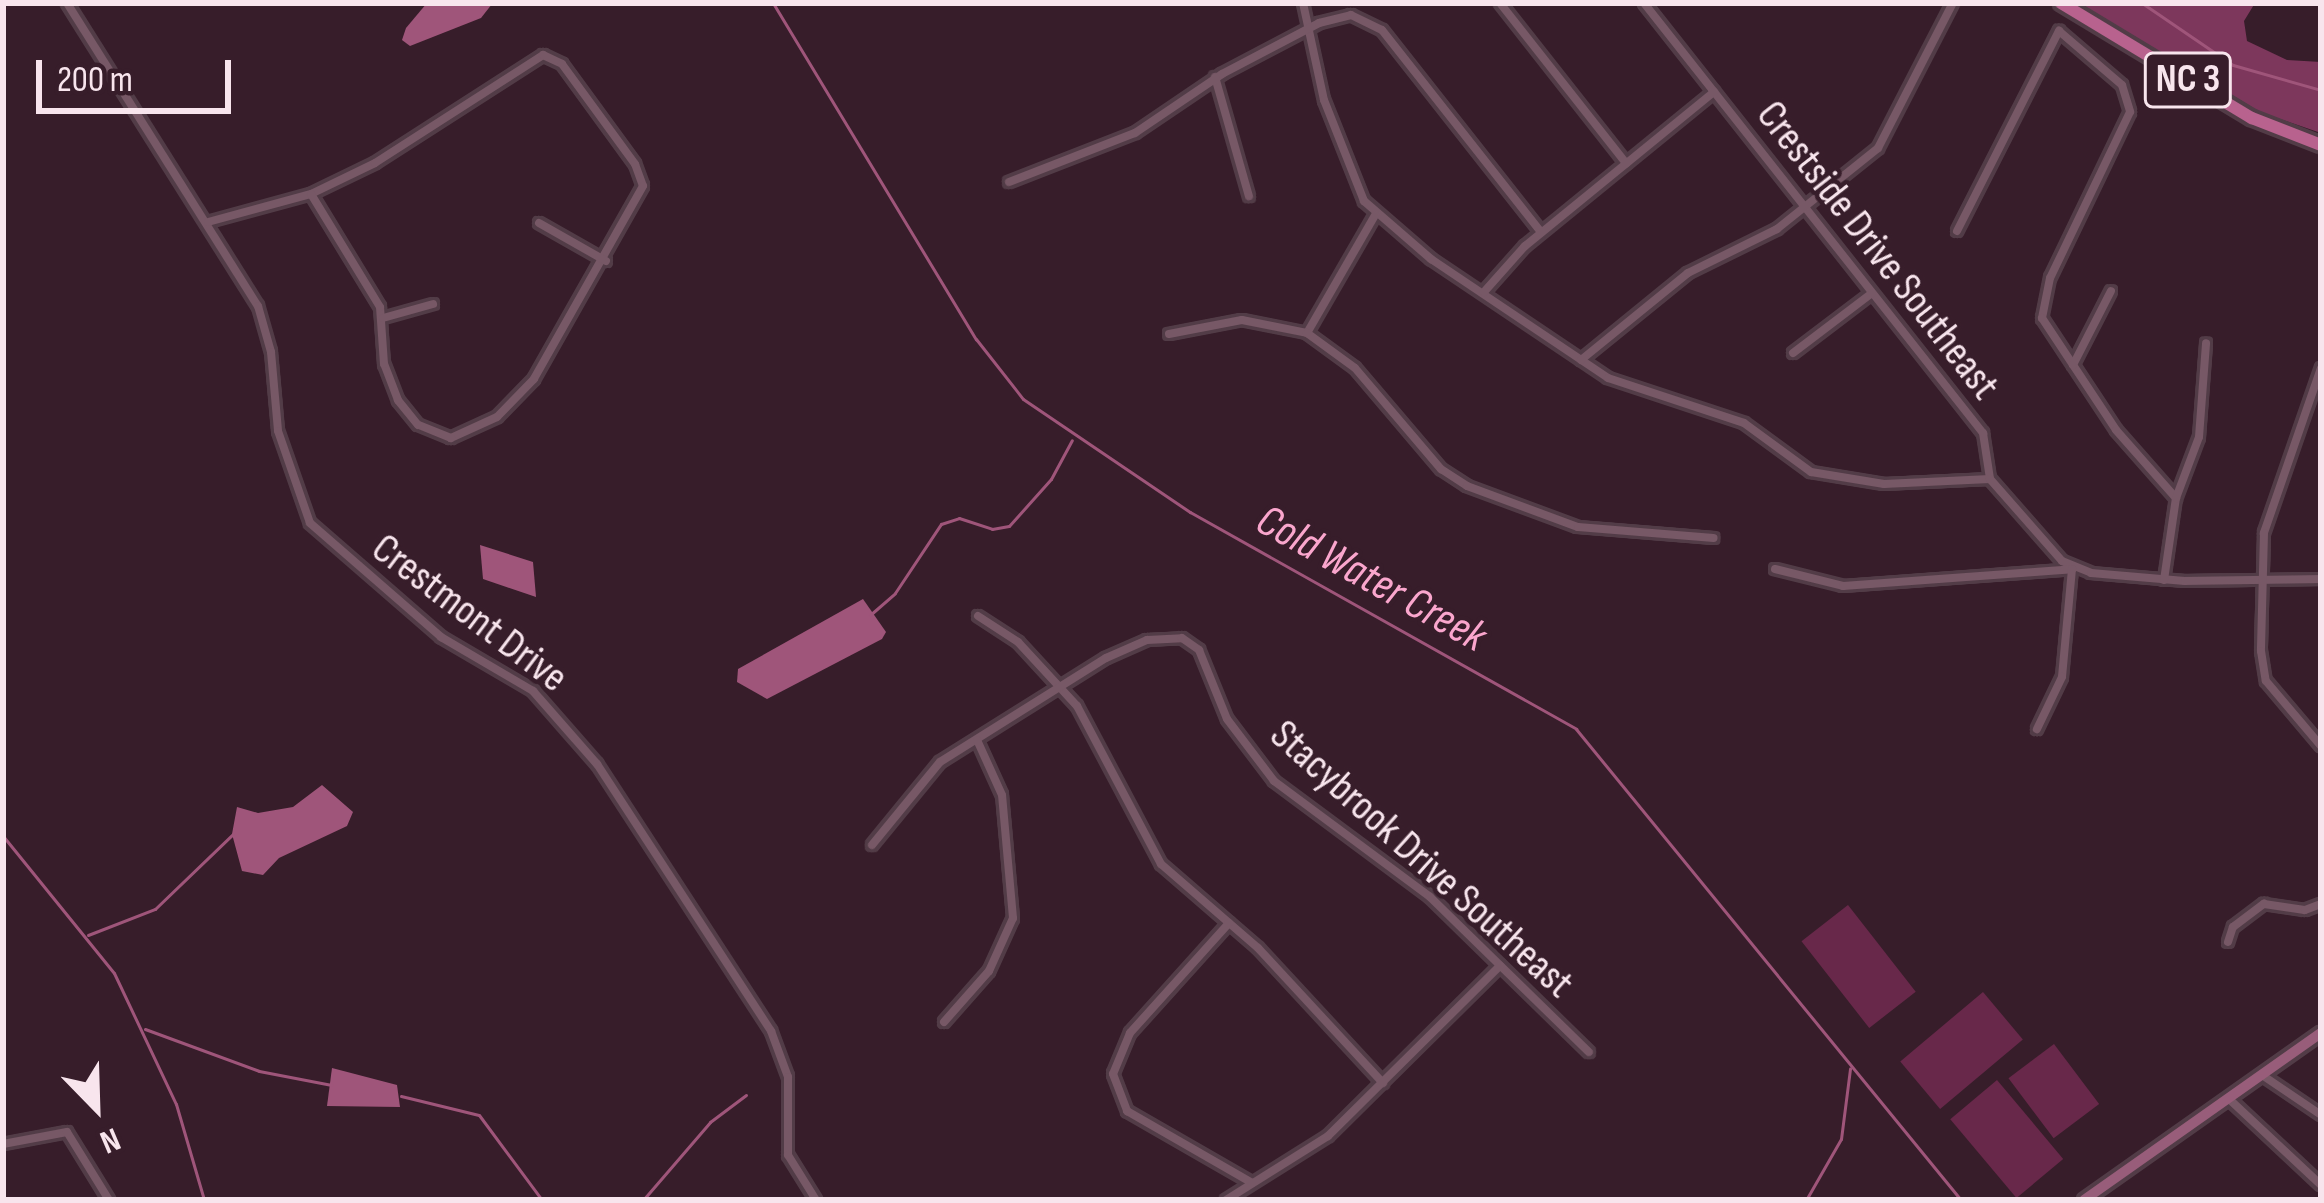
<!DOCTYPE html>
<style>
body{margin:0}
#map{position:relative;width:2324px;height:1203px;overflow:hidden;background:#371d2a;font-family:"Sofia Sans Condensed",sans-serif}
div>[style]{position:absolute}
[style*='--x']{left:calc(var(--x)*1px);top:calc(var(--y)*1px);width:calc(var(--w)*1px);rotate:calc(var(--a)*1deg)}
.green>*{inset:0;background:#68284a;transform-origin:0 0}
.forest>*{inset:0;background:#7d375c}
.water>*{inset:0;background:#9f557a}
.stream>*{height:3px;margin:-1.5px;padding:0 1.5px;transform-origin:1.5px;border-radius:1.5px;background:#9f557a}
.roads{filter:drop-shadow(3px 0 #523c47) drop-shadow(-3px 0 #523c47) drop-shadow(0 3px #523c47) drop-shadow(0 -3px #523c47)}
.street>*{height:8px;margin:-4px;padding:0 4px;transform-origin:4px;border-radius:4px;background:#775866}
.secondary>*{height:10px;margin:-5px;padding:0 5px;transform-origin:5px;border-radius:5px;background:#985d7a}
.primary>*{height:12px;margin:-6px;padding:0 6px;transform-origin:6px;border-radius:6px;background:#b8628e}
span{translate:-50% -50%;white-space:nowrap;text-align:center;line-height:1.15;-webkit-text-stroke:9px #371d2a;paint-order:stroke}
.shield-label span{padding:3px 9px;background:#371d2a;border:3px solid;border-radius:9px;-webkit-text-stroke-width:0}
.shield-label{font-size:39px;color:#f8e5ed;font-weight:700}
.street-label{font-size:42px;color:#f8e5ed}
.water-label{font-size:45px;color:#faa6cd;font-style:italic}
.frame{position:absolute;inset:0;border:6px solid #f8e5ed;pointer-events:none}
.north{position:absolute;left:36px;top:1047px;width:120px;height:120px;-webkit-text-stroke:9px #371d2a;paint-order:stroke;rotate:157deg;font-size:33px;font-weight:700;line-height:48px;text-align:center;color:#f8e5ed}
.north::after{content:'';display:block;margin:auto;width:42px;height:54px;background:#f8e5ed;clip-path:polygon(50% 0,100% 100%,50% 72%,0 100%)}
.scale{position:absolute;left:36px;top:60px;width:195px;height:54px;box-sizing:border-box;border:6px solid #f8e5ed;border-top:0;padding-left:15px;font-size:36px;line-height:42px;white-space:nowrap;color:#f8e5ed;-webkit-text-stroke:9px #371d2a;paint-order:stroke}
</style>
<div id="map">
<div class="green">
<i style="left:1848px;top:905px;width:110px;height:59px;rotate:52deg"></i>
<i style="left:1983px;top:992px;width:62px;height:108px;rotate:50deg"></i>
<i style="left:2054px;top:1044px;width:75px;height:57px;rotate:53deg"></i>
<i style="left:1997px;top:1080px;width:103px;height:61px;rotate:50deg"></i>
</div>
<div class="forest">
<i style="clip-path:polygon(2079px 3px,2255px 3px,2244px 21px,2247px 41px,2287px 60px,2321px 62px,2321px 133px,2260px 112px)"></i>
</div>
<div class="water">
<i style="clip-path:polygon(427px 3px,492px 3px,492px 4px,481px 18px,410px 46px,402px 40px,406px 28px)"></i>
<i style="clip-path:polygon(480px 545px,533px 562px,536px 597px,483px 579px)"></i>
<i style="clip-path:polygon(863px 599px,886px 632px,882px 639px,767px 699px,737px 682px,738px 669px)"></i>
<i style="clip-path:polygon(322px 785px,353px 812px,347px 826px,279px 858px,263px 875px,242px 871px,232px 834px,237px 807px,258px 813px,293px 807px)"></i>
<i style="clip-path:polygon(332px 1068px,397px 1085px,400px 1107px,327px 1106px)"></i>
</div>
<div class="stream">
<i style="--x:773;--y:3;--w:393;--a:58.9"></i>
<i style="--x:976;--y:339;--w:76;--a:51.9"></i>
<i style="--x:1023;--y:399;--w:202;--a:34.1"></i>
<i style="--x:1190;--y:512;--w:443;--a:29.3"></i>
<i style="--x:1576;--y:729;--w:608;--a:50.74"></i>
<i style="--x:2142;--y:3;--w:110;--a:34.3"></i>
<i style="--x:2233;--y:65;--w:91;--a:15.9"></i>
<i style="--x:870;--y:615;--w:33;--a:-41"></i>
<i style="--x:895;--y:593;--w:83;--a:-56.3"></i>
<i style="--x:941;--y:524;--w:19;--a:-18"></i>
<i style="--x:959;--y:518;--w:35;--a:18"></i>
<i style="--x:992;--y:529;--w:17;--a:-10"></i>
<i style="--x:1009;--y:526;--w:63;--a:-48.2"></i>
<i style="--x:1051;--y:479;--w:44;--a:-61.7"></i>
<i style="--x:3;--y:836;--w:176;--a:51"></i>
<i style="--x:114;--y:973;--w:145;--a:64.7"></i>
<i style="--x:176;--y:1104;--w:100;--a:73.7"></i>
<i style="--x:88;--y:935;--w:72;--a:-21.2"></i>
<i style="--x:155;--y:909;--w:108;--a:-43.9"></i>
<i style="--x:145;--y:1029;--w:121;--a:20.2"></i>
<i style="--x:259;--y:1071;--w:74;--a:10.9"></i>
<i style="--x:401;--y:1096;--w:80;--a:13.7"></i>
<i style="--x:479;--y:1115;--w:106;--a:53.5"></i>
<i style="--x:643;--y:1200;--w:103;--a:-49.3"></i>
<i style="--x:710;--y:1122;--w:45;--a:-36.9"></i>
<i style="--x:1806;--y:1200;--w:70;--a:-60.2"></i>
<i style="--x:1841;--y:1139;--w:71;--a:-82.7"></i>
</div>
<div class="roads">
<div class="street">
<i style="--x:67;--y:3;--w:358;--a:57.8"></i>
<i style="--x:258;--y:306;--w:48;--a:74.2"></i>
<i style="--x:271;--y:352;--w:79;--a:84.9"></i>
<i style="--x:278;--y:431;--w:97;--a:70.8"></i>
<i style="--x:310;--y:523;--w:174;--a:41"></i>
<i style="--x:441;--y:637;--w:107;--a:30.4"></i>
<i style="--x:533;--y:691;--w:97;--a:48.8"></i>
<i style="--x:597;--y:764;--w:319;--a:56.9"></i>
<i style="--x:771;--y:1031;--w:49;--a:69.7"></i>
<i style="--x:788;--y:1077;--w:78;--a:90"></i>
<i style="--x:788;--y:1155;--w:53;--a:58.1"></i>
<i style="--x:1303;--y:3;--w:99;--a:77.8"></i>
<i style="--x:1324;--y:100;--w:109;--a:68.4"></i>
<i style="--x:1364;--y:201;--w:89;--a:40.9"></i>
<i style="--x:1431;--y:259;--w:213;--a:33.9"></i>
<i style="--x:1608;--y:378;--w:143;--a:18.3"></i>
<i style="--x:1744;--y:423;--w:83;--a:36.2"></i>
<i style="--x:1811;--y:472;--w:74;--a:9.3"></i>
<i style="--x:1884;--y:484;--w:106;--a:-2.7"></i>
<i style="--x:1500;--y:3;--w:204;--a:51.8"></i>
<i style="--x:1644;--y:3;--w:548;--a:51.75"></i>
<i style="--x:1983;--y:433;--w:47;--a:81.3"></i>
<i style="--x:1990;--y:479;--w:109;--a:48.7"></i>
<i style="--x:2062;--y:561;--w:31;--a:22"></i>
<i style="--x:2091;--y:573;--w:94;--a:4.9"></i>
<i style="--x:2185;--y:581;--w:136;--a:-0.8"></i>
<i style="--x:1215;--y:77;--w:124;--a:74.1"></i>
<i style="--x:1009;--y:182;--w:135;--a:-21.3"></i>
<i style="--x:1135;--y:133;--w:105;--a:-34.1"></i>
<i style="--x:1222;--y:74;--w:110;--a:-27.7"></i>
<i style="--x:1319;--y:23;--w:33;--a:-14"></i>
<i style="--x:1351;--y:15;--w:34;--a:26"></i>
<i style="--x:1382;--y:30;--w:257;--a:51.8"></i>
<i style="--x:208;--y:222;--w:107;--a:-15.2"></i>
<i style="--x:311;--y:194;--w:71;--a:-25.8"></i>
<i style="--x:375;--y:163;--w:200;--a:-32.7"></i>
<i style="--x:543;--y:55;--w:21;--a:25"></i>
<i style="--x:562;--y:64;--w:124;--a:53.9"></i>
<i style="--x:635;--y:164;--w:23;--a:70"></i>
<i style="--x:643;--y:186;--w:222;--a:119.5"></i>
<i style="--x:534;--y:379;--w:53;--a:134.2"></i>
<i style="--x:497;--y:417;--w:51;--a:155.5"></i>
<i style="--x:451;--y:438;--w:35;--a:-158"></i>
<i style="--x:418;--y:425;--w:32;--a:-129"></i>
<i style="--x:398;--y:400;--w:39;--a:-111"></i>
<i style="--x:384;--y:364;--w:57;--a:-94"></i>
<i style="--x:380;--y:307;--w:132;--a:-121.4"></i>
<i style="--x:539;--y:223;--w:77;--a:29.6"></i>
<i style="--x:1957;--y:231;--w:225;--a:-63"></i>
<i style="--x:2059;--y:31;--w:83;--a:40.6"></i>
<i style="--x:2122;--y:85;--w:28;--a:73"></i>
<i style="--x:2130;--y:112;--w:184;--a:115.7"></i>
<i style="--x:2050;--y:278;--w:41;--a:101.3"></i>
<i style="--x:2042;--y:318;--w:134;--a:56.5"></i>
<i style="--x:2116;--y:430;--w:91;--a:48.6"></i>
<i style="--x:1484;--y:292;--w:62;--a:-48.3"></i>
<i style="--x:1525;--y:246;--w:244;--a:-39.2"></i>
<i style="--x:383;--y:318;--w:52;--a:-15.6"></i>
<i style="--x:1307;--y:333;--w:136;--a:-60"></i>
<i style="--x:1169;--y:334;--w:74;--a:-10.9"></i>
<i style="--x:1242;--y:320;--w:66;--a:11.3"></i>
<i style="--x:1307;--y:333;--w:59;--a:36.1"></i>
<i style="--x:1355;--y:368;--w:133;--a:49.6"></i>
<i style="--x:1441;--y:469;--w:31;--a:33"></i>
<i style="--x:1467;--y:486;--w:118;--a:20.3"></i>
<i style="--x:1578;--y:527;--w:136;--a:4.6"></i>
<i style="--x:1793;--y:353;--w:99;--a:-37.2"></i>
<i style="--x:1581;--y:360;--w:138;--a:-39.1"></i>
<i style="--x:1688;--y:273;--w:99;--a:-26.3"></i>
<i style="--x:1777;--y:229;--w:129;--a:-38.7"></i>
<i style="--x:1878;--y:148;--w:163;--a:-62.7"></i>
<i style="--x:2073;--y:365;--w:83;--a:-62.8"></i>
<i style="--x:2321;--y:368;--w:175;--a:109.1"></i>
<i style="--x:2264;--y:533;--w:118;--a:91.5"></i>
<i style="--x:2261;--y:651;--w:30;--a:81"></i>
<i style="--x:2266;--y:681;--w:85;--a:49.8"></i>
<i style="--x:1775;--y:569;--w:70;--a:14"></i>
<i style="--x:1843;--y:586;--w:230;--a:-4.2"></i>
<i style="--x:2072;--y:569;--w:108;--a:95.3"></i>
<i style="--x:2062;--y:677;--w:58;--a:115.7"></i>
<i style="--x:2164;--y:580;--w:83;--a:-81.7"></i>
<i style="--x:2176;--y:498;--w:65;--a:-69.3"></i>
<i style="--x:2199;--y:437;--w:94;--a:-85.7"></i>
<i style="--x:978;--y:616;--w:48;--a:33"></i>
<i style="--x:1018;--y:642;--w:87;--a:47.3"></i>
<i style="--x:1077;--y:706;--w:179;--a:62"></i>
<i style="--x:1161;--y:864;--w:128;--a:40.9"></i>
<i style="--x:1258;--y:948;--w:184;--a:47.2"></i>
<i style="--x:872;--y:845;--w:107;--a:-50.7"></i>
<i style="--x:940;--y:762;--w:196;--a:-32.1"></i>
<i style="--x:1106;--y:658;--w:45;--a:-23.7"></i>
<i style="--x:1147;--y:640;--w:35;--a:-3"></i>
<i style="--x:1182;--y:638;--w:21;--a:35"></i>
<i style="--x:1199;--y:650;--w:74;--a:67.9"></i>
<i style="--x:1227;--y:719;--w:78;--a:52.8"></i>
<i style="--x:1274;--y:781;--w:194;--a:36.6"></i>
<i style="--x:1430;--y:897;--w:222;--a:44.3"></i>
<i style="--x:1229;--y:923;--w:148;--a:132"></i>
<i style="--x:1130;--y:1033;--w:44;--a:112.5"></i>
<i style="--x:1113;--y:1074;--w:40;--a:69"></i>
<i style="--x:1127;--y:1111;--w:144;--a:29.9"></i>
<i style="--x:2228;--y:942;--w:16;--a:-72"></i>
<i style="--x:2233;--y:927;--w:39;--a:-37"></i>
<i style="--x:2264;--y:904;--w:41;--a:8.3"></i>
<i style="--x:2305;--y:910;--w:17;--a:-21"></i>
<i style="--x:944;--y:1022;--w:68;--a:-48.6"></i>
<i style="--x:989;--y:971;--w:58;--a:-65.6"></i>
<i style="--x:1013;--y:918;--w:123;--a:-95.1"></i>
<i style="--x:1002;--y:795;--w:60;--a:-114.4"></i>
<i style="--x:2262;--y:1075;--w:71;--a:34.1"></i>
<i style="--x:2228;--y:1098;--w:127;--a:43.1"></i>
<i style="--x:3;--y:1144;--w:65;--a:-10.6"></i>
<i style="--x:67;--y:1132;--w:80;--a:58.3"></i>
<i style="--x:1226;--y:1200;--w:120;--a:-32.1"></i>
<i style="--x:1328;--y:1136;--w:242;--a:-44.7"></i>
</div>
<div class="secondary">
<i style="--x:2084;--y:1200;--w:290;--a:-35.2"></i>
</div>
<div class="primary">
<i style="--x:2061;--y:3;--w:223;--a:31.1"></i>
<i style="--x:2252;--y:118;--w:74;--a:21.4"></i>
</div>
</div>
<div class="shield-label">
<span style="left:2188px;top:80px">NC 3</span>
</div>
<div class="street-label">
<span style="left:1877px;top:251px;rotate:52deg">Crestside Drive Southeast</span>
<span style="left:469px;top:614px;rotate:37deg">Crestmont Drive</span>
<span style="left:1421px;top:860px;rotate:42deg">Stacybrook Drive Southeast</span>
</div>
<div class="water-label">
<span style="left:1371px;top:579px;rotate:29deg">Cold Water Creek</span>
</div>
<div class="frame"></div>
<div class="north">N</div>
<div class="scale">200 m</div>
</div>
